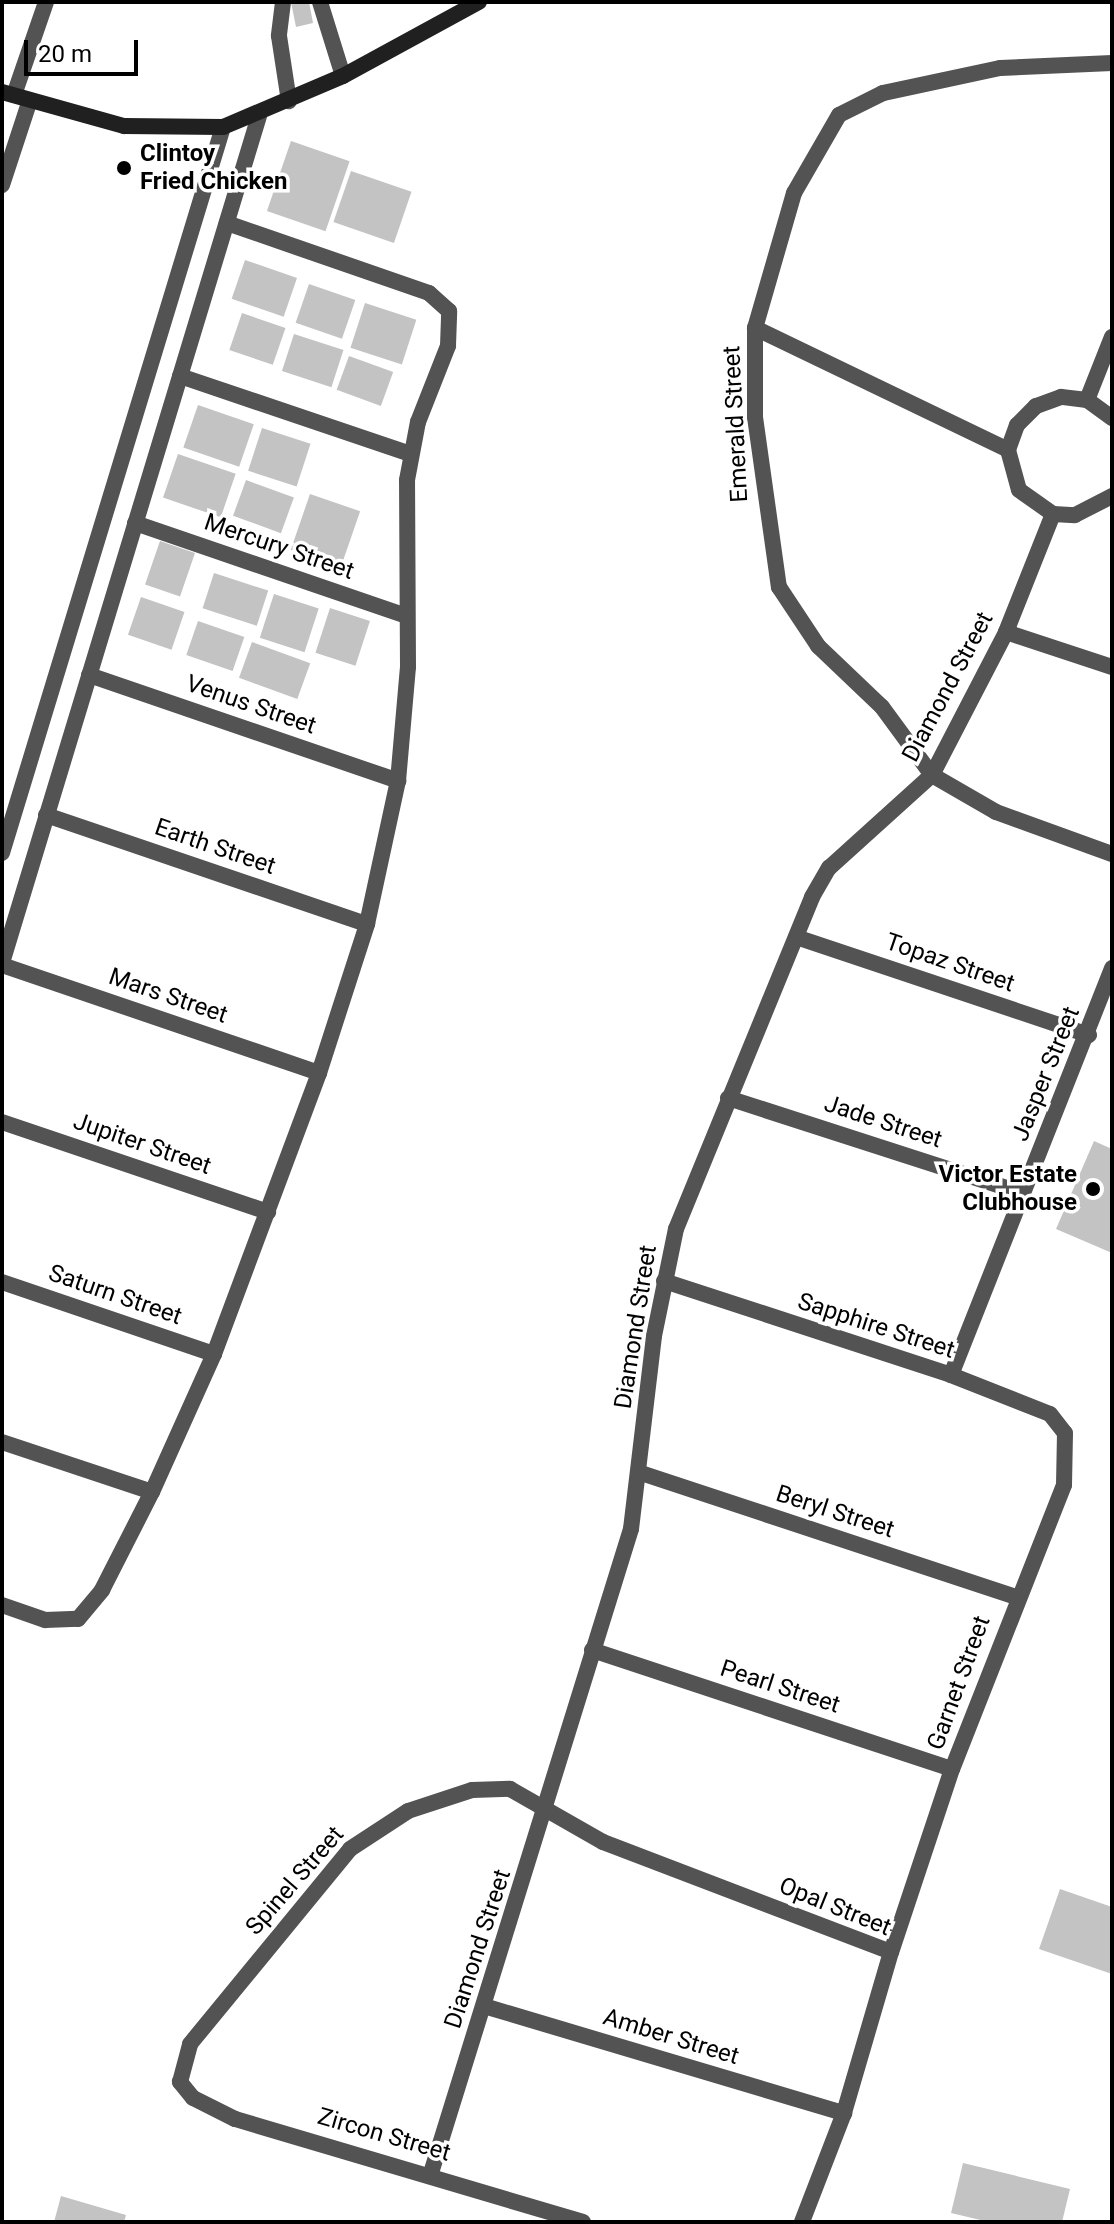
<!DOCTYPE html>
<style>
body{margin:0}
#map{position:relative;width:1114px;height:2224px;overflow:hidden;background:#fff;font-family:Roboto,sans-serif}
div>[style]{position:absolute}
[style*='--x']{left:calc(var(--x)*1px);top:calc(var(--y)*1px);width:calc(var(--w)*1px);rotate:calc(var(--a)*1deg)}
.building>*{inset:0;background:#c3c3c3;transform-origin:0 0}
.street>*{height:16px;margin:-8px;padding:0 8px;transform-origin:8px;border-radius:8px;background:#535353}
.secondary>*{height:16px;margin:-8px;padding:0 8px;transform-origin:8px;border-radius:8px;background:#202020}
.dots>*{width:22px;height:22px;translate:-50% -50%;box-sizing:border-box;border:4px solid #fff;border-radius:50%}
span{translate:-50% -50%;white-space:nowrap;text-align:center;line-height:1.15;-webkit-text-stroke:7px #fff;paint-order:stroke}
.poi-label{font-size:24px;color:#000;font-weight:700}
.left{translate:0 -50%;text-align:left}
.right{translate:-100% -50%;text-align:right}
.street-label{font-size:24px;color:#000}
.frame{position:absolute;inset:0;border:4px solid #000;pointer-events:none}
.scale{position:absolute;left:24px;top:40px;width:114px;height:36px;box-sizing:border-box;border:4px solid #000;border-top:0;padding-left:10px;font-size:24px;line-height:28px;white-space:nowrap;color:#000;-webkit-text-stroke:6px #fff;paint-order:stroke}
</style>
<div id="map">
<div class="building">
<i style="clip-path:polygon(291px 2px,309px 2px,313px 23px,296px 27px)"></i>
<i style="left:291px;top:141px;width:62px;height:74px;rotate:19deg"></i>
<i style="left:351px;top:171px;width:64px;height:54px;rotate:19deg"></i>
<i style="left:245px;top:260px;width:55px;height:41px;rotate:19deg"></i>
<i style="left:309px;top:284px;width:49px;height:41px;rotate:19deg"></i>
<i style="left:365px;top:303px;width:54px;height:47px;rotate:18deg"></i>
<i style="left:242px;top:313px;width:46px;height:39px;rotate:19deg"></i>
<i style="left:294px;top:334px;width:52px;height:39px;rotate:18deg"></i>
<i style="left:349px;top:356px;width:47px;height:36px;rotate:20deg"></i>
<i style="left:198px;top:405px;width:59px;height:45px;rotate:19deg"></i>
<i style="left:262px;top:428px;width:51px;height:45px;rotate:18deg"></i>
<i style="left:178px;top:454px;width:61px;height:46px;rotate:19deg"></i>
<i style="left:246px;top:480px;width:51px;height:38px;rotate:20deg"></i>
<i style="left:310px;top:494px;width:53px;height:59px;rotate:19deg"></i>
<i style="left:160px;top:541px;width:37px;height:46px;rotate:19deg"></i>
<i style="left:214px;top:573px;width:57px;height:37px;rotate:18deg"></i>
<i style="left:274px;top:594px;width:47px;height:46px;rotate:18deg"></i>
<i style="left:141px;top:597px;width:46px;height:40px;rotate:19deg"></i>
<i style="left:330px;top:608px;width:42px;height:47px;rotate:18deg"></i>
<i style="left:198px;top:621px;width:49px;height:36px;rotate:19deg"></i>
<i style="left:252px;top:642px;width:62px;height:38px;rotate:20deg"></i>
<i style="clip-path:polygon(1094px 1141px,1112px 1149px,1112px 1253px,1056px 1229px)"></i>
<i style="clip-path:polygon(1060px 1889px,1112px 1907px,1112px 1974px,1039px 1949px)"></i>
<i style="clip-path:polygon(963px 2163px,1070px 2189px,1062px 2222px,989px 2222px,951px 2213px)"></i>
<i style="clip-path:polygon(61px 2196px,126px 2215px,124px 2222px,54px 2222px)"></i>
</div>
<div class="street">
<i style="--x:283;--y:2;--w:34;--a:97"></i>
<i style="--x:279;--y:36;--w:66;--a:81.3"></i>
<i style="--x:320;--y:2;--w:77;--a:72.7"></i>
<i style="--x:1112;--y:63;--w:112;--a:177.4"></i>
<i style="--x:1000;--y:68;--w:120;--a:167.9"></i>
<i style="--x:883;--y:93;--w:49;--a:153.4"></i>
<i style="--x:839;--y:115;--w:90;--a:120"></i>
<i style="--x:794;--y:193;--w:141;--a:106.1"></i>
<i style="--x:755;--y:328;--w:89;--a:90"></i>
<i style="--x:755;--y:417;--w:172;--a:82"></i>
<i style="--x:779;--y:587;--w:71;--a:56.5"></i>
<i style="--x:818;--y:646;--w:88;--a:43.6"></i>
<i style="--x:882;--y:707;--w:84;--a:53.7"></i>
<i style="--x:932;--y:775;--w:74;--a:30"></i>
<i style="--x:996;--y:812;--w:123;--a:19.9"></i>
<i style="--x:14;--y:95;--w:98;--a:-71"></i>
<i style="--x:2;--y:185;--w:89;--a:-71.8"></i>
<i style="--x:755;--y:328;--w:281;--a:25.7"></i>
<i style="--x:180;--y:376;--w:243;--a:18.7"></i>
<i style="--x:1087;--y:400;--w:68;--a:-68.4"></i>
<i style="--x:1112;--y:418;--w:31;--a:-144"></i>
<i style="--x:1087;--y:400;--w:26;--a:-173"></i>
<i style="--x:1061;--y:397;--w:27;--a:160"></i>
<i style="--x:1036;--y:406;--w:27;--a:135"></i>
<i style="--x:1017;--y:425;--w:27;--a:110"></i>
<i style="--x:1008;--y:450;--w:41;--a:74.6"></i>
<i style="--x:1019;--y:490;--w:42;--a:35.2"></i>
<i style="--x:1053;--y:514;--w:22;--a:3"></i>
<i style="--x:1075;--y:515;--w:42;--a:-27.2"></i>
<i style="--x:135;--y:523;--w:287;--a:18.9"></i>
<i style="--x:1006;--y:632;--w:112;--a:18.3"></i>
<i style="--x:89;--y:675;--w:327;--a:18.9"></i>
<i style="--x:46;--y:815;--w:339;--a:18.8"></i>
<i style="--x:2;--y:853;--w:759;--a:-73.07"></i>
<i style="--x:796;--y:937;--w:309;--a:18.5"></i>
<i style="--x:2;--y:963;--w:885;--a:-73.12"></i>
<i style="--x:2;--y:965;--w:335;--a:18.8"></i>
<i style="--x:728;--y:1098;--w:310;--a:17.9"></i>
<i style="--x:2;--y:1122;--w:281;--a:18.7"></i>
<i style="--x:664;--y:1281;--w:302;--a:18.1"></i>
<i style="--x:951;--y:1375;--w:106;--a:21.5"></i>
<i style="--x:1050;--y:1414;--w:24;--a:52"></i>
<i style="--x:1065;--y:1433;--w:52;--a:91.1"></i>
<i style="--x:1064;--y:1485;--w:305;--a:111.5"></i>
<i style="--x:952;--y:1769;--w:193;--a:108.4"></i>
<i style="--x:2;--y:1282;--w:224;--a:18.8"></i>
<i style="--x:951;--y:1375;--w:438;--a:-68.4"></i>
<i style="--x:2;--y:1442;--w:158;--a:18.4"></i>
<i style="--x:638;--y:1472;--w:398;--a:18.3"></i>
<i style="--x:2;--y:1605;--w:46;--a:19.2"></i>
<i style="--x:45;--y:1620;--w:33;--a:-2"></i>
<i style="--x:78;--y:1619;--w:38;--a:-50"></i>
<i style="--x:102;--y:1590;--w:110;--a:-63"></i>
<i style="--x:152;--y:1492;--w:151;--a:-65.8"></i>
<i style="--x:214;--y:1354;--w:300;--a:-69.5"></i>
<i style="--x:319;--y:1073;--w:157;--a:-72.1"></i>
<i style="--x:367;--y:924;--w:146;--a:-77.8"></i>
<i style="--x:398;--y:781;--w:114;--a:-85"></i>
<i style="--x:408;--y:667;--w:187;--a:-90.3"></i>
<i style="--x:407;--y:480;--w:59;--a:-79.3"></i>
<i style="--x:418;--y:422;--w:82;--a:-68.5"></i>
<i style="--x:448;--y:346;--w:35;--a:-88"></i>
<i style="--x:449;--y:311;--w:27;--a:-138"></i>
<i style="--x:429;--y:293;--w:214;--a:-160.9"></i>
<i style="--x:592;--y:1650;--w:379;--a:18.3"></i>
<i style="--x:484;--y:2006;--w:376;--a:16.6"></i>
<i style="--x:431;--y:2173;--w:674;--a:-72.75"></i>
<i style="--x:631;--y:1529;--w:194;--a:-83.2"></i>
<i style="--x:654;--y:1336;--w:109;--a:-78.4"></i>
<i style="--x:676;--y:1229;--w:359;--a:-67.7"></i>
<i style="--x:812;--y:897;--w:34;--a:-60"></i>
<i style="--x:829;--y:868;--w:139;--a:-42.1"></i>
<i style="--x:932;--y:775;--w:161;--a:-62.6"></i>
<i style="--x:1006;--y:632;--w:127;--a:-68.3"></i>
<i style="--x:583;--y:2222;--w:363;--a:-163.5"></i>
<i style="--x:235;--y:2119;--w:47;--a:-153.4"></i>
<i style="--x:193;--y:2098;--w:21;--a:-129"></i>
<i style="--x:180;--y:2082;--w:39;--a:-75"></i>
<i style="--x:190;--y:2044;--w:252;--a:-50.6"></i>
<i style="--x:350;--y:1849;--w:69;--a:-33.2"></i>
<i style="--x:408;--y:1811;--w:67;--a:-18.2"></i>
<i style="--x:472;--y:1790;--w:38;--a:-2"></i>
<i style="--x:510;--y:1789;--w:107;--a:29.7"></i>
<i style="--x:603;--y:1842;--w:308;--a:20.9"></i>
<i style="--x:891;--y:1952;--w:168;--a:106.3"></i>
<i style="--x:844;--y:2113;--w:117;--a:111.1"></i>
</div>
<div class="secondary">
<i style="--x:2;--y:92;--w:127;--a:15.6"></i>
<i style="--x:124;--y:126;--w:99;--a:0.6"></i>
<i style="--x:223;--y:127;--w:130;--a:-23"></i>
<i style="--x:343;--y:76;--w:155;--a:-28.6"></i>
</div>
<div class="dots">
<i style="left:124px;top:168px;background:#000"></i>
<i style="left:1093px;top:1189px;background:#000"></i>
</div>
<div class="poi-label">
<span class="left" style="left:140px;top:168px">Clintoy<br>Fried Chicken</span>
<span class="right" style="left:1077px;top:1189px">Victor Estate<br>Clubhouse</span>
</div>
<div class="street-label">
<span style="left:736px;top:424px;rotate:-93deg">Emerald Street</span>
<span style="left:279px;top:547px;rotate:19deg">Mercury Street</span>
<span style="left:948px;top:687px;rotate:-62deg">Diamond Street</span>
<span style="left:251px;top:705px;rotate:19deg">Venus Street</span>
<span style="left:215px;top:847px;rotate:19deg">Earth Street</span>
<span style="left:950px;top:963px;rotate:19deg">Topaz Street</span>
<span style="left:168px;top:996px;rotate:19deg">Mars Street</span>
<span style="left:1046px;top:1074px;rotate:-68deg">Jasper Street</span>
<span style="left:883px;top:1122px;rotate:18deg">Jade Street</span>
<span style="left:142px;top:1144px;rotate:19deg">Jupiter Street</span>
<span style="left:115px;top:1295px;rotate:19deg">Saturn Street</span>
<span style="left:876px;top:1326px;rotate:18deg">Sapphire Street</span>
<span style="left:636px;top:1327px;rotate:-81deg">Diamond Street</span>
<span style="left:835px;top:1512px;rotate:18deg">Beryl Street</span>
<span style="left:959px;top:1683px;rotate:-70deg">Garnet Street</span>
<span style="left:780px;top:1687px;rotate:18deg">Pearl Street</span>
<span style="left:295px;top:1881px;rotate:-49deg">Spinel Street</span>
<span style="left:835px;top:1907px;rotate:22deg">Opal Street</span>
<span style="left:478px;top:1949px;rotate:-72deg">Diamond Street</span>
<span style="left:671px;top:2037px;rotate:17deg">Amber Street</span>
<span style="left:384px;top:2135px;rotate:16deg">Zircon Street</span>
</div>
<div class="frame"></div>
<div class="scale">20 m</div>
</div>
